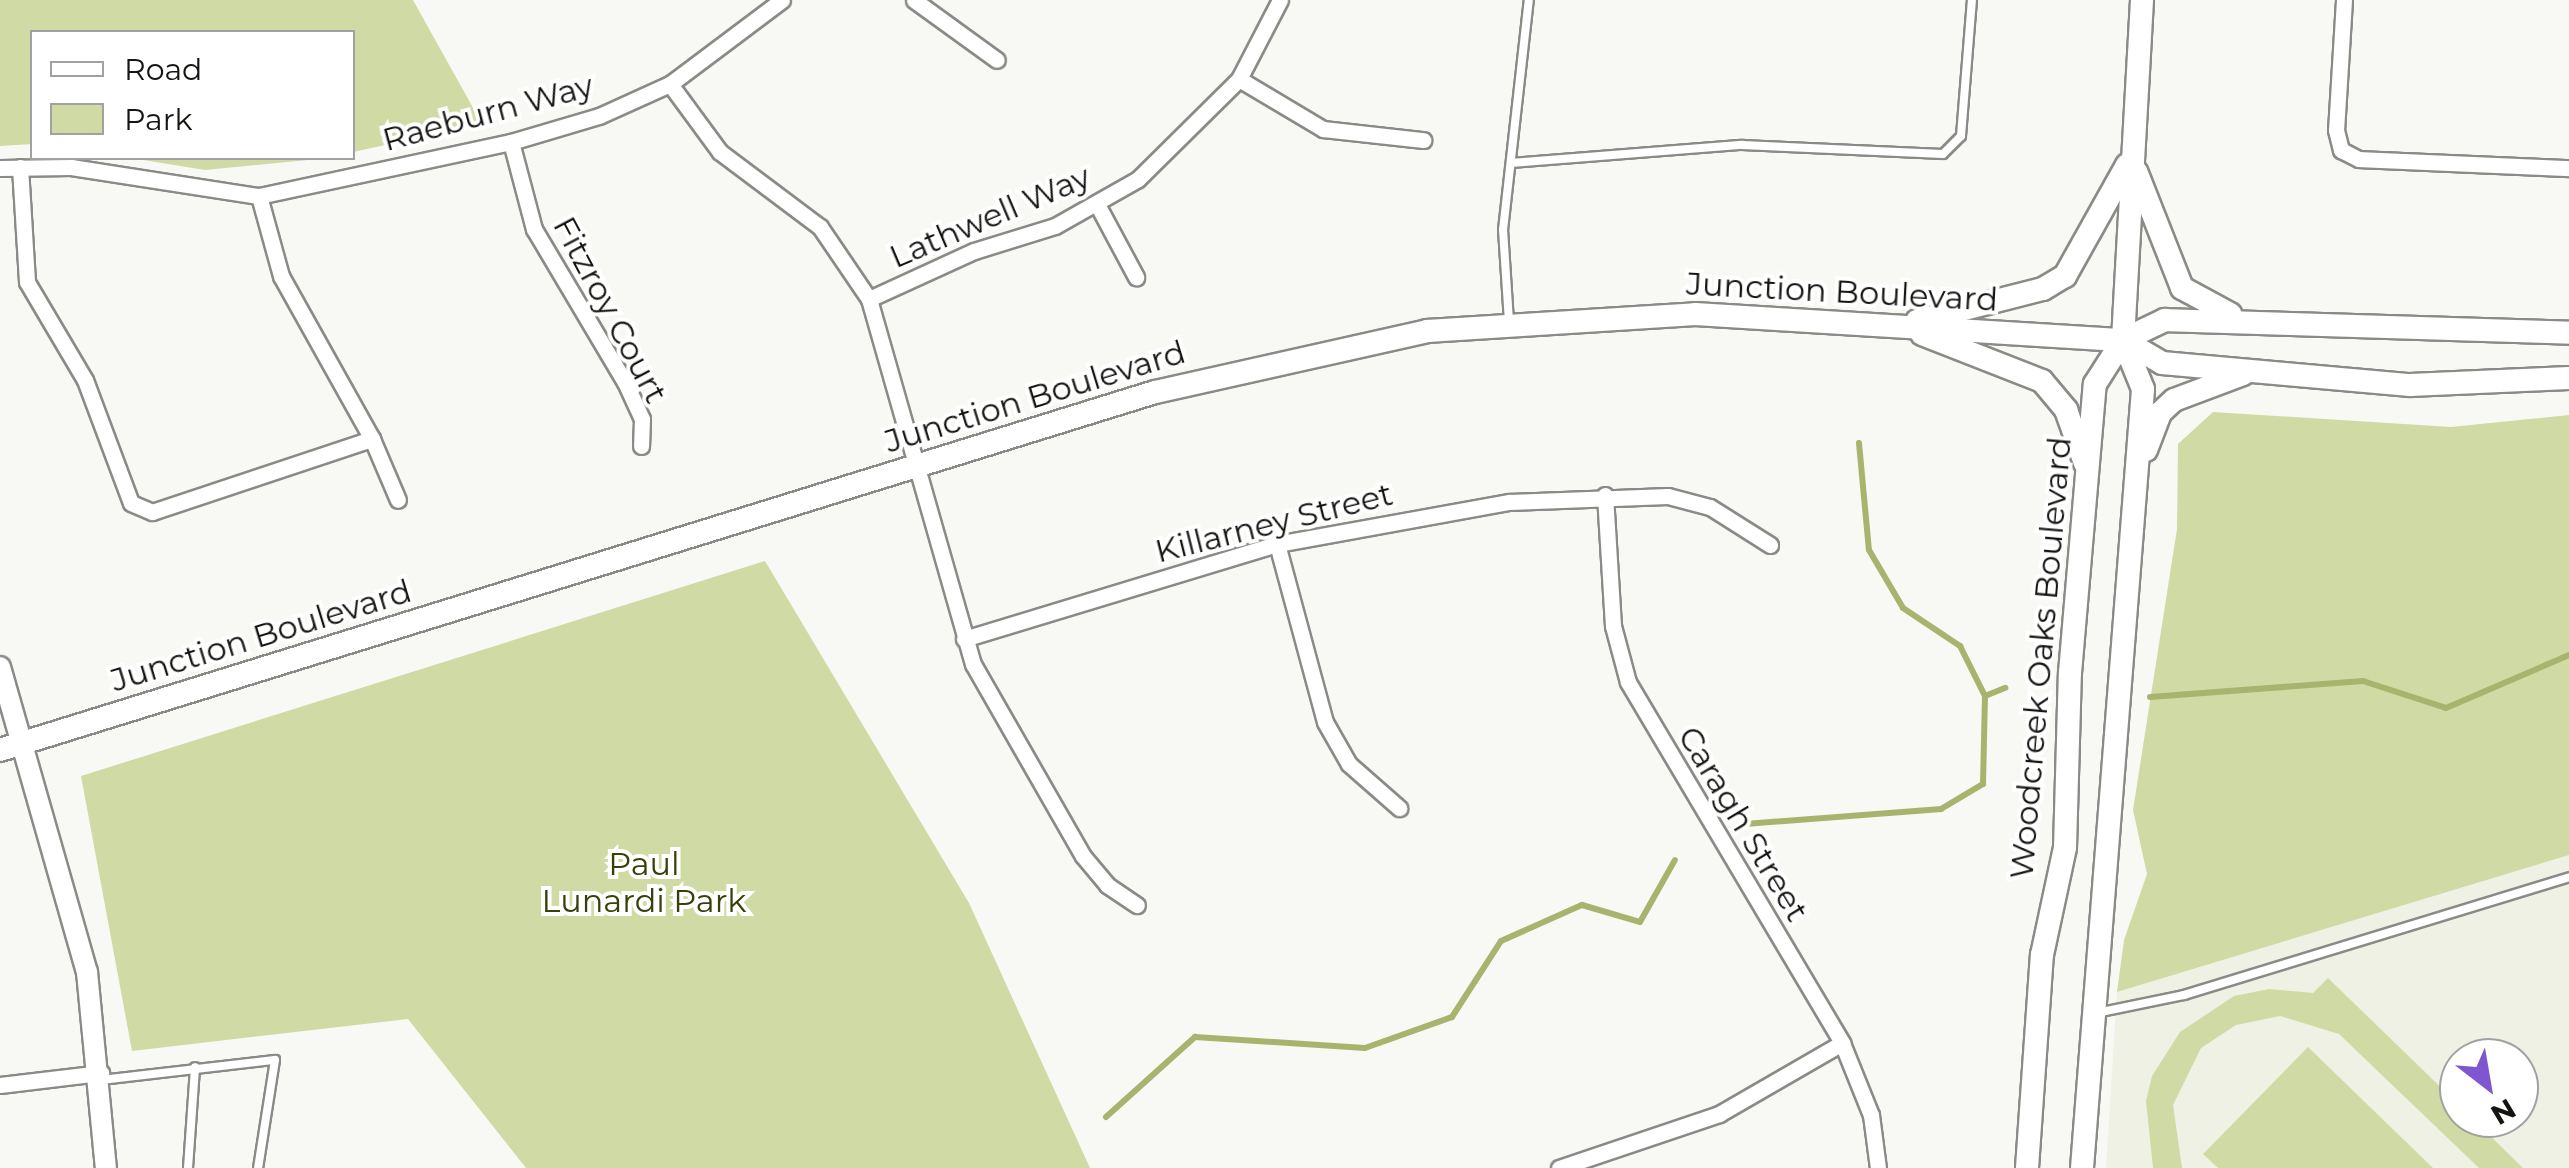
<!DOCTYPE html>
<style>
body{margin:0}
#map{position:relative;width:2569px;height:1168px;overflow:hidden;background:#f8f9f4;font-family:Montserrat,sans-serif}
div>[style]{position:absolute}
[style*='--x']{left:calc(var(--x)*1px);top:calc(var(--y)*1px);width:calc(var(--w)*1px);rotate:calc(var(--a)*1deg)}
.built>*{inset:0;background:#eff1e4}
.green>*{inset:0;background:#d0daa5}
.stream>*{height:6px;margin:-3px;padding:0 3px;transform-origin:3px;border-radius:3px;background:#a8b36e}
.roads{filter:drop-shadow(2px 0 #8a8b86) drop-shadow(-2px 0 #8a8b86) drop-shadow(0 2px #8a8b86) drop-shadow(0 -2px #8a8b86)}
.service>*{height:8px;margin:-4px;padding:0 4px;transform-origin:4px;border-radius:4px;background:#fff}
.minor>*{height:15px;margin:-7.5px;padding:0 7.5px;transform-origin:7.5px;border-radius:7.5px;background:#fff}
.tertiary>*{height:20px;margin:-10px;padding:0 10px;transform-origin:10px;border-radius:10px;background:#fff}
.secondary>*{height:22px;margin:-11px;padding:0 11px;transform-origin:11px;border-radius:11px;background:#fff}
span{translate:-50% -50%;white-space:nowrap;text-align:center;line-height:1.15;-webkit-text-stroke:8px #fff;paint-order:stroke}
.street-label{font-size:32px;color:#141412}
.park-label{font-size:32px;color:#393f09}
.legend{position:absolute;left:30px;top:30px;width:325px;height:130px;box-sizing:border-box;background:#fff;border:2px solid #a1a1a0;margin:0;padding:12px 18px;list-style:none;font-size:30px;color:#141412}
.legend li{display:flex;align-items:center;gap:20px;height:50px}
.legend b{width:50px;border:2px solid #a1a1a0}
.north{position:absolute;left:2439px;top:1038px;width:100px;height:100px;box-sizing:border-box;background:#fff;border:2px solid #a1a1a0;border-radius:50%;rotate:149deg;font-size:28px;font-weight:700;line-height:40px;text-align:center;color:#141412}
.north::after{content:'';display:block;margin:auto;width:35px;height:45px;background:#7f56cf;clip-path:polygon(50% 0,100% 100%,50% 72%,0 100%)}
</style>
<div id="map">
<div class="built">
<i style="clip-path:polygon(evenodd,2569px 855px,2569px 1168px,2106px 1168px,2117px 992px,2569px 855px,2459px 1058px,2519px 1058px,2519px 1118px,2459px 1118px,2459px 1058px)"></i>
</div>
<div class="green">
<i style="clip-path:polygon(0 0,413px 0,482px 124px,353px 152px,352px 32px,32px 32px,32px 144px,0 146px)"></i>
<i style="clip-path:polygon(131px 158px,329px 158px,205px 170px)"></i>
<i style="clip-path:polygon(2213px 412px,2451px 427px,2569px 415px,2569px 855px,2117px 992px,2124px 940px,2147px 874px,2133px 810px,2177px 529px,2178px 444px)"></i>
<i style="clip-path:polygon(765px 561px,969px 903px,1090px 1168px,526px 1168px,408px 1019px,132px 1051px,81px 776px)"></i>
<i style="clip-path:polygon(2328px 978px,2459px 1105px,2459px 1118px,2472px 1118px,2523px 1168px,2479px 1168px,2339px 1034px,2280px 1016px,2236px 1025px,2201px 1048px,2173px 1105px,2182px 1168px,2153px 1168px,2146px 1101px,2152px 1076px,2180px 1032px,2234px 996px,2269px 989px,2313px 993px)"></i>
<i style="clip-path:polygon(2308px 1047px,2433px 1168px,2218px 1168px,2203px 1154px)"></i>
</div>
<div class="stream">
<i style="--x:1859;--y:443;--w:107;--a:84.7"></i>
<i style="--x:1869;--y:550;--w:67;--a:59.6"></i>
<i style="--x:1903;--y:608;--w:69;--a:33.7"></i>
<i style="--x:1960;--y:646;--w:56;--a:63.4"></i>
<i style="--x:2150;--y:697;--w:214;--a:-4.3"></i>
<i style="--x:2363;--y:681;--w:87;--a:18"></i>
<i style="--x:2446;--y:708;--w:134;--a:-23.3"></i>
<i style="--x:1745;--y:824;--w:197;--a:-4.4"></i>
<i style="--x:1941;--y:809;--w:49;--a:-30.8"></i>
<i style="--x:1983;--y:784;--w:88;--a:-88.7"></i>
<i style="--x:1985;--y:696;--w:22;--a:-22"></i>
<i style="--x:1106;--y:1117;--w:120;--a:-42"></i>
<i style="--x:1195;--y:1037;--w:170;--a:3.7"></i>
<i style="--x:1365;--y:1048;--w:92;--a:-19.6"></i>
<i style="--x:1452;--y:1017;--w:90;--a:-57.2"></i>
<i style="--x:1501;--y:941;--w:89;--a:-24"></i>
<i style="--x:1582;--y:905;--w:60;--a:16.3"></i>
<i style="--x:1640;--y:922;--w:71;--a:-60.6"></i>
</div>
<div class="roads">
<div class="service">
<i style="--x:1511;--y:163;--w:232;--a:-4.5"></i>
<i style="--x:1742;--y:145;--w:201;--a:2.6"></i>
<i style="--x:1943;--y:154;--w:25;--a:-45"></i>
<i style="--x:1961;--y:136;--w:136;--a:-85.4"></i>
<i style="--x:1509;--y:322;--w:92;--a:-93.7"></i>
<i style="--x:1503;--y:230;--w:231;--a:-83.6"></i>
<i style="--x:2096;--y:1013;--w:90;--a:-11.6"></i>
<i style="--x:2184;--y:995;--w:403;--a:-17"></i>
<i style="--x:101;--y:1080;--w:175;--a:-6.6"></i>
<i style="--x:275;--y:1060;--w:109;--a:98.9"></i>
<i style="--x:188;--y:1168;--w:101;--a:-86"></i>
</div>
<div class="minor">
<i style="--x:914;--y:0;--w:102;--a:35.9"></i>
<i style="--x:2344;--y:0;--w:130;--a:93.5"></i>
<i style="--x:2336;--y:130;--w:21;--a:76"></i>
<i style="--x:2341;--y:150;--w:20;--a:27"></i>
<i style="--x:2359;--y:159;--w:210;--a:2.5"></i>
<i style="--x:1239;--y:79;--w:98;--a:30.8"></i>
<i style="--x:1323;--y:129;--w:101;--a:6.3"></i>
<i style="--x:670;--y:84;--w:84;--a:53.7"></i>
<i style="--x:720;--y:152;--w:125;--a:36.9"></i>
<i style="--x:820;--y:227;--w:87;--a:55.8"></i>
<i style="--x:869;--y:299;--w:380;--a:74.1"></i>
<i style="--x:973;--y:664;--w:221;--a:60.2"></i>
<i style="--x:1083;--y:856;--w:38;--a:50"></i>
<i style="--x:1107;--y:885;--w:36;--a:34"></i>
<i style="--x:511;--y:142;--w:90;--a:75.2"></i>
<i style="--x:534;--y:229;--w:178;--a:59.3"></i>
<i style="--x:625;--y:382;--w:41;--a:65.3"></i>
<i style="--x:642;--y:419;--w:27;--a:92"></i>
<i style="--x:20;--y:167;--w:115;--a:86.5"></i>
<i style="--x:27;--y:282;--w:114;--a:59.4"></i>
<i style="--x:85;--y:380;--w:131;--a:69.5"></i>
<i style="--x:131;--y:503;--w:23;--a:23"></i>
<i style="--x:152;--y:512;--w:232;--a:-18.4"></i>
<i style="--x:0;--y:168;--w:71;--a:-0.8"></i>
<i style="--x:71;--y:167;--w:190;--a:8.8"></i>
<i style="--x:259;--y:196;--w:258;--a:-12.1"></i>
<i style="--x:511;--y:142;--w:92;--a:-16.5"></i>
<i style="--x:599;--y:116;--w:78;--a:-24.3"></i>
<i style="--x:670;--y:84;--w:140;--a:-36.9"></i>
<i style="--x:259;--y:196;--w:83;--a:74.6"></i>
<i style="--x:281;--y:276;--w:187;--a:60.8"></i>
<i style="--x:372;--y:439;--w:66;--a:66.9"></i>
<i style="--x:1098;--y:206;--w:81;--a:61.8"></i>
<i style="--x:869;--y:299;--w:115;--a:-24.6"></i>
<i style="--x:974;--y:251;--w:85;--a:-17.2"></i>
<i style="--x:1055;--y:226;--w:95;--a:-29.5"></i>
<i style="--x:1138;--y:179;--w:142;--a:-44.7"></i>
<i style="--x:1239;--y:79;--w:89;--a:-62.6"></i>
<i style="--x:1605;--y:495;--w:131;--a:86.5"></i>
<i style="--x:1613;--y:626;--w:58;--a:75"></i>
<i style="--x:1628;--y:682;--w:420;--a:59.3"></i>
<i style="--x:1842;--y:1043;--w:78;--a:68.1"></i>
<i style="--x:1871;--y:1115;--w:53;--a:82.5"></i>
<i style="--x:1277;--y:544;--w:184;--a:74.9"></i>
<i style="--x:1325;--y:722;--w:48;--a:60.3"></i>
<i style="--x:1349;--y:764;--w:67;--a:41.3"></i>
<i style="--x:964;--y:639;--w:327;--a:-16.9"></i>
<i style="--x:1277;--y:544;--w:236;--a:-10.3"></i>
<i style="--x:1509;--y:502;--w:159;--a:-2.2"></i>
<i style="--x:1668;--y:496;--w:43;--a:14.7"></i>
<i style="--x:1710;--y:507;--w:71;--a:32.3"></i>
<i style="--x:0;--y:1085;--w:102;--a:-6.8"></i>
<i style="--x:1559;--y:1168;--w:169;--a:-18.6"></i>
<i style="--x:1719;--y:1114;--w:142;--a:-30"></i>
</div>
<div class="tertiary">
<i style="--x:0;--y:667;--w:317;--a:74.1"></i>
<i style="--x:87;--y:972;--w:197;--a:84.5"></i>
</div>
<div class="secondary">
<i style="--x:2136;--y:171;--w:126;--a:68.5"></i>
<i style="--x:2182;--y:288;--w:55;--a:28.4"></i>
<i style="--x:1917;--y:321;--w:130;--a:-14.3"></i>
<i style="--x:2043;--y:289;--w:26;--a:-31"></i>
<i style="--x:2065;--y:276;--w:127;--a:-60.8"></i>
<i style="--x:1922;--y:334;--w:129;--a:21.4"></i>
<i style="--x:2042;--y:381;--w:38;--a:50"></i>
<i style="--x:2066;--y:410;--w:56;--a:70.3"></i>
<i style="--x:2123;--y:340;--w:47;--a:-25.5"></i>
<i style="--x:2165;--y:320;--w:404;--a:1.8"></i>
<i style="--x:2146;--y:450;--w:40;--a:-69"></i>
<i style="--x:2160;--y:413;--w:19;--a:-43"></i>
<i style="--x:2174;--y:400;--w:74;--a:-20.6"></i>
<i style="--x:0;--y:750;--w:1209;--a:-17.22"></i>
<i style="--x:1155;--y:392;--w:279;--a:-12.6"></i>
<i style="--x:1427;--y:331;--w:269;--a:-3.6"></i>
<i style="--x:1695;--y:314;--w:429;--a:3.5"></i>
<i style="--x:2123;--y:340;--w:45;--a:30.5"></i>
<i style="--x:2162;--y:363;--w:249;--a:5.1"></i>
<i style="--x:2410;--y:385;--w:159;--a:-2.5"></i>
<i style="--x:2027;--y:1168;--w:214;--a:-86"></i>
<i style="--x:2042;--y:955;--w:109;--a:-77.9"></i>
<i style="--x:2065;--y:848;--w:175;--a:-88.4"></i>
<i style="--x:2070;--y:673;--w:290;--a:-85.1"></i>
<i style="--x:2095;--y:384;--w:52;--a:-57.5"></i>
<i style="--x:2082;--y:1168;--w:781;--a:-85.52"></i>
<i style="--x:2143;--y:389;--w:53;--a:-112.2"></i>
<i style="--x:2123;--y:340;--w:341;--a:-86.8"></i>
</div>
</div>
<div class="street-label">
<span style="left:488px;top:113px;rotate:-15deg">Raeburn Way</span>
<span style="left:990px;top:217px;rotate:-23deg">Lathwell Way</span>
<span style="left:1842px;top:292px;rotate:3deg">Junction Boulevard</span>
<span style="left:610px;top:310px;rotate:62deg">Fitzroy Court</span>
<span style="left:1035px;top:397px;rotate:-17deg">Junction Boulevard</span>
<span style="left:1274px;top:523px;rotate:-14deg">Killarney Street</span>
<span style="left:261px;top:636px;rotate:-17deg">Junction Boulevard</span>
<span style="left:2041px;top:658px;rotate:-85deg">Woodcreek Oaks Boulevard</span>
<span style="left:1743px;top:824px;rotate:59deg">Caragh Street</span>
</div>
<div class="park-label">
<span style="left:644px;top:883px">Paul<br>Lunardi Park</span>
</div>
<ul class="legend">
<li><b style="height:12px;background:#fff"></b>Road</li>
<li><b style="height:28px;background:#d0daa5"></b>Park</li>
</ul>
<div class="north">N</div>
</div>
